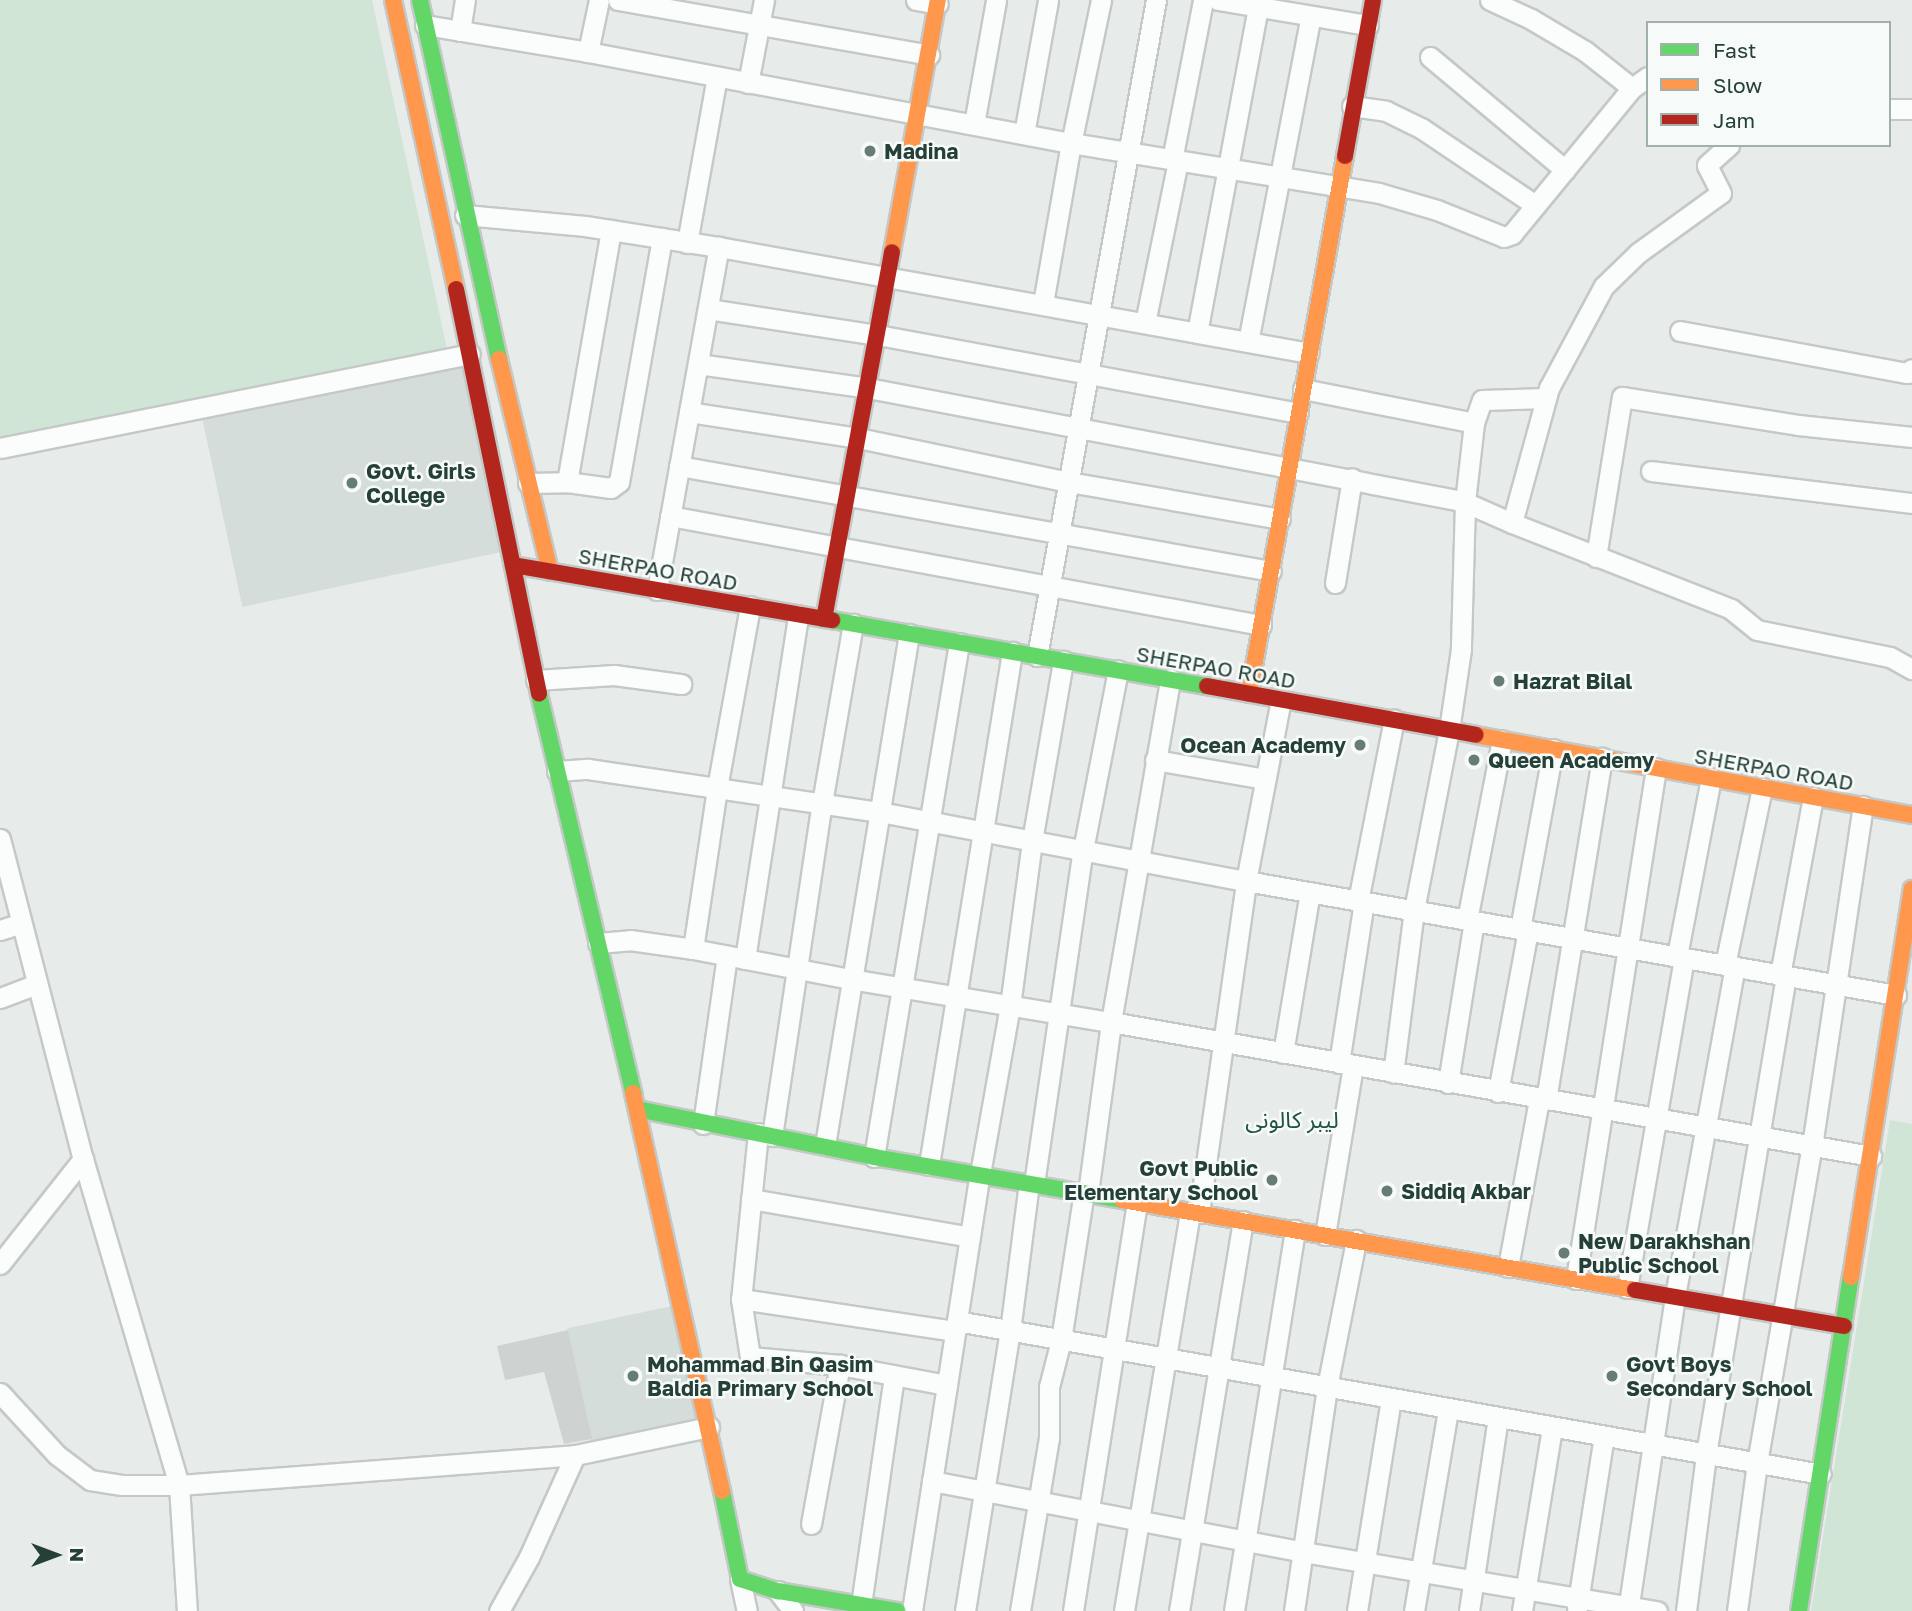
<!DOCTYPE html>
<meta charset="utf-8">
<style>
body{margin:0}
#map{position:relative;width:1912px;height:1611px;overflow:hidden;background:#e7ecea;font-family:"Golos Text","Noto Sans Arabic",sans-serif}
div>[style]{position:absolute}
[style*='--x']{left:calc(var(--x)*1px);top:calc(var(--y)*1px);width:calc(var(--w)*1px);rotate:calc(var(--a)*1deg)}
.built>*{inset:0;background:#d5ddda;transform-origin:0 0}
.green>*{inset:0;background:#d1e5d6}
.building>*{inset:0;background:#ced3d1}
.roads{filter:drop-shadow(2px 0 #c4c9c7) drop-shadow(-2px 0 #c4c9c7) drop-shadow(0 2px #c4c9c7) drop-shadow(0 -2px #c4c9c7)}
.street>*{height:19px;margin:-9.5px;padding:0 9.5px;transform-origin:9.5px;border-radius:9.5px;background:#fbfcfc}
.fast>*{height:16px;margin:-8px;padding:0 8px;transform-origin:8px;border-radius:8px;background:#63d668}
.slow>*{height:16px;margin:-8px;padding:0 8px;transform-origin:8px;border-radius:8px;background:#ff974d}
.jam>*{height:16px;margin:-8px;padding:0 8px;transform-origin:8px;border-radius:8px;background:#b3261e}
.dots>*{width:19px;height:19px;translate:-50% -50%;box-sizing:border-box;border:4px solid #f6faf8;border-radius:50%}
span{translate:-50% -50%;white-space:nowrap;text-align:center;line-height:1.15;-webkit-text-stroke:5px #f6faf8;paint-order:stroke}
.poi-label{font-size:21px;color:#244038;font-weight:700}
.left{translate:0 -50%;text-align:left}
.right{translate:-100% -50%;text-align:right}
.street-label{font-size:21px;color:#244038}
.neighbourhood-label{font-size:23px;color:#205244}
.legend{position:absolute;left:1646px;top:21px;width:245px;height:126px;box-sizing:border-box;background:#f6faf8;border:2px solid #a2b0ab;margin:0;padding:9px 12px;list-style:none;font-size:21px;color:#244038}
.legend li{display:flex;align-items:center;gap:14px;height:35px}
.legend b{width:35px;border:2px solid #a2b0ab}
.north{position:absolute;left:21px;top:1520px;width:70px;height:70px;-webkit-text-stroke:5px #f6faf8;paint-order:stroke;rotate:90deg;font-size:19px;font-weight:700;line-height:28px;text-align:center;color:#244038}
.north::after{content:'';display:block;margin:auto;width:24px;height:32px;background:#244038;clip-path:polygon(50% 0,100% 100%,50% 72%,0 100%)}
</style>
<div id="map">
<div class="built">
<i style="left:462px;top:361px;width:195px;height:266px;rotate:78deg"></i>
<i style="left:672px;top:1306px;width:117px;height:107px;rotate:78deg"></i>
</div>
<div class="green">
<i style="clip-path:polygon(0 0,372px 0,447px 349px,0 437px)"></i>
<i style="clip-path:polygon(1890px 1120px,1912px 1124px,1912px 1611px,1811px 1611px)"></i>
</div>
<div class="building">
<i style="clip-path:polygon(568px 1330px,592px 1439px,564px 1444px,544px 1372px,505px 1380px,497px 1346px)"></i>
</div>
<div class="roads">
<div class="street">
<i style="--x:618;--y:0;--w:316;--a:10"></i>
<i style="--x:916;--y:0;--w:22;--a:10"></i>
<i style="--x:1101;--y:0;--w:146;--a:101.8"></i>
<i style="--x:1071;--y:143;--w:312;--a:9.2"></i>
<i style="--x:1379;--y:193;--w:60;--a:16.3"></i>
<i style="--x:1437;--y:210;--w:72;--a:21.9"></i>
<i style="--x:1504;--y:237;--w:9;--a:-21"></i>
<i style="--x:1512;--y:234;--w:189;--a:-50.6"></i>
<i style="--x:1632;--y:88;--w:19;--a:-35"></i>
<i style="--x:1218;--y:0;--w:152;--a:9.5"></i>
<i style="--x:1490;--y:0;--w:45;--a:24.9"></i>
<i style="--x:1531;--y:19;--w:63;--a:30.7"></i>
<i style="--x:1585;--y:51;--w:60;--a:38.2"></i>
<i style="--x:425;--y:25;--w:165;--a:9.4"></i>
<i style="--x:588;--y:52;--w:491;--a:10.7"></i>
<i style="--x:1071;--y:143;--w:163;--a:99.9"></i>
<i style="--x:460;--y:31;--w:31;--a:-81"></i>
<i style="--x:588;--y:52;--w:53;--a:-78.1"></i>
<i style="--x:1430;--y:57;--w:176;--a:39.9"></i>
<i style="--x:748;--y:83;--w:85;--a:-79.1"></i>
<i style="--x:1352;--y:106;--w:34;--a:8"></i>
<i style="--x:1386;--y:111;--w:39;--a:26"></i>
<i style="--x:1421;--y:128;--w:138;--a:34"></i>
<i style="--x:1889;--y:109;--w:23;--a:0"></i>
<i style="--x:974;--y:124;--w:126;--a:-79.9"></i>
<i style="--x:1024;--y:134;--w:136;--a:-79.8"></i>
<i style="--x:1172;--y:160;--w:163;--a:-79"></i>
<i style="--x:465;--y:215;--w:121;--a:5.2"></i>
<i style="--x:585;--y:226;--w:136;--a:8.9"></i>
<i style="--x:719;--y:247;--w:599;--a:10.19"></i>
<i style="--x:687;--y:243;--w:169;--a:-79.8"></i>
<i style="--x:708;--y:309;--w:172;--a:8.7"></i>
<i style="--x:878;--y:335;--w:427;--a:10.5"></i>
<i style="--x:1145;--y:323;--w:165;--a:-78.5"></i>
<i style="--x:1680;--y:331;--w:231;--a:10.5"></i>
<i style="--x:1907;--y:373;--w:6;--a:-39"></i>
<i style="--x:1197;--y:333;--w:332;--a:-79.4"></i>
<i style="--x:1248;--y:342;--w:332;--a:-79.1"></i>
<i style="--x:698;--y:364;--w:172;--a:8"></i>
<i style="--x:868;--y:388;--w:605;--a:10.77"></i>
<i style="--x:1462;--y:501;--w:55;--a:23.7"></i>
<i style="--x:1512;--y:523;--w:235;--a:21.4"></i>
<i style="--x:1731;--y:609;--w:33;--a:39"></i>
<i style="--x:1757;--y:630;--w:136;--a:11.5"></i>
<i style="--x:1890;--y:657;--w:25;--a:29"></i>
<i style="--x:1303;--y:389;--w:174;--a:11.2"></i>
<i style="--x:1474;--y:423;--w:80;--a:96.5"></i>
<i style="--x:1465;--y:502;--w:147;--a:91.6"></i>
<i style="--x:1461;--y:649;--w:82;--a:98.4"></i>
<i style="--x:1449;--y:730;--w:183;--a:101"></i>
<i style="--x:1414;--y:910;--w:164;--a:97.3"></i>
<i style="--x:689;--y:412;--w:171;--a:8.7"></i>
<i style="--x:858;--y:438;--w:216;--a:11.8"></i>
<i style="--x:1069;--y:482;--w:214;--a:9.9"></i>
<i style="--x:1474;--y:423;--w:24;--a:-71"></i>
<i style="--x:1482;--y:400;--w:64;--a:-1.8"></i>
<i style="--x:0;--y:448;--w:479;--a:-11.3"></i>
<i style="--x:679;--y:466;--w:601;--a:10.06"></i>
<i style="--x:1651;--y:471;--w:263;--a:7"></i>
<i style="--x:567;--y:482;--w:256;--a:-80.1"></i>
<i style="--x:528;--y:483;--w:39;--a:-1"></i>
<i style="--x:567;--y:482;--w:44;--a:7.8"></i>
<i style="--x:611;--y:488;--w:10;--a:-37"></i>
<i style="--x:619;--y:482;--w:248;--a:-80"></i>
<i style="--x:670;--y:516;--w:601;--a:10.45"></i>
<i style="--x:1512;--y:523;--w:140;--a:-74.7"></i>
<i style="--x:1549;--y:388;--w:116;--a:-61.7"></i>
<i style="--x:1604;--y:286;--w:47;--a:-44.1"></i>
<i style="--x:1638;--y:253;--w:102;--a:-35.9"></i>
<i style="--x:1721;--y:193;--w:31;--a:-117"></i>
<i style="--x:1707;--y:165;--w:30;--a:-42"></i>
<i style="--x:1596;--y:557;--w:162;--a:-80.8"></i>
<i style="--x:1622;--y:397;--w:178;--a:9"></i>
<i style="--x:1798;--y:425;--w:115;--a:6"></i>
<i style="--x:1335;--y:583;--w:106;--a:-80.8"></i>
<i style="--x:657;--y:590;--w:349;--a:-79.8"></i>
<i style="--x:1037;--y:656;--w:667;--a:-79.72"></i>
<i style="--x:536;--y:680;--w:78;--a:-3.7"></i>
<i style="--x:614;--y:675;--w:68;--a:7.7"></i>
<i style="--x:1155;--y:760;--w:112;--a:9.8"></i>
<i style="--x:557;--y:771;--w:31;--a:-4"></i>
<i style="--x:588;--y:769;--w:295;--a:8.4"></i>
<i style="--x:880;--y:812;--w:372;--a:10.7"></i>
<i style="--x:1246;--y:881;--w:660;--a:9.95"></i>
<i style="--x:0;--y:839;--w:331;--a:75.5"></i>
<i style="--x:83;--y:1159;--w:340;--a:73.6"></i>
<i style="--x:179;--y:1485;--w:126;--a:86.4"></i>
<i style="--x:1358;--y:901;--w:185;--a:-78.8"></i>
<i style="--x:1467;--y:920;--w:183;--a:-79"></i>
<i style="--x:1520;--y:929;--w:183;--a:-79.6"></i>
<i style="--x:0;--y:930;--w:22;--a:-18"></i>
<i style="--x:598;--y:943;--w:32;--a:-5"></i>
<i style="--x:630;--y:940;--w:64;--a:8.1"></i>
<i style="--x:693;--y:949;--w:160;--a:10.8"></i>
<i style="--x:850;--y:979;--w:265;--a:9.4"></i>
<i style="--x:1111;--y:1022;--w:772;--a:10"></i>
<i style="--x:693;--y:949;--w:163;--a:-81.5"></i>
<i style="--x:717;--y:788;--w:185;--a:-79.7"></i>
<i style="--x:1677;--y:956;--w:181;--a:-79.2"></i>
<i style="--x:745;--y:959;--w:348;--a:-81.2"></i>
<i style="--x:1725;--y:965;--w:181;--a:-78.2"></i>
<i style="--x:1780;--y:975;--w:181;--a:-79.5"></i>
<i style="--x:0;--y:998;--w:39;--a:-21"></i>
<i style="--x:1283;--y:1053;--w:163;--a:-80.5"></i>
<i style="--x:1339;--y:1063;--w:163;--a:-81.2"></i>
<i style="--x:1448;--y:1083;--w:164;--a:-80.9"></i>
<i style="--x:1498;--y:1092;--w:165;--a:-79.5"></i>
<i style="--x:1546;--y:1100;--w:347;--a:-80.7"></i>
<i style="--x:703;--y:1124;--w:170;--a:-81.9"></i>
<i style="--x:758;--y:1133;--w:167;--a:95.8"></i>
<i style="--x:741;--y:1299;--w:59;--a:81.2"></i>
<i style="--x:750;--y:1357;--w:90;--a:5.1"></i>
<i style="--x:840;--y:1365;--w:109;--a:10.6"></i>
<i style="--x:772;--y:1136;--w:337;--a:-81.5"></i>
<i style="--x:822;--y:803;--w:182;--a:-80.2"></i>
<i style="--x:825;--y:1145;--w:518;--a:-80.67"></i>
<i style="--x:874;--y:1157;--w:521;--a:-80.61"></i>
<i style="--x:929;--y:1165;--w:520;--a:-80.81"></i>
<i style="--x:1034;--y:1184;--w:338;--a:-81.7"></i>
<i style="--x:1083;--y:850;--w:183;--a:-79"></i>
<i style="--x:1088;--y:1193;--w:173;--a:-82.3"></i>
<i style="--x:1111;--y:1022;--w:348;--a:-80.2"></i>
<i style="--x:751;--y:1199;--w:222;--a:9.8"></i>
<i style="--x:1199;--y:1213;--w:335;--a:-81.9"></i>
<i style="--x:1246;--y:881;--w:184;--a:-79.1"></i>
<i style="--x:1325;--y:1235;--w:171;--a:-80.6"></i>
<i style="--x:0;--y:1264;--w:134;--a:-51.7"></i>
<i style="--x:1508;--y:1267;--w:171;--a:-79.5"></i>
<i style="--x:1576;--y:1279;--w:517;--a:-81.1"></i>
<i style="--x:1627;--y:1288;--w:335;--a:-80.2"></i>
<i style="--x:741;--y:1299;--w:217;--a:8.5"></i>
<i style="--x:957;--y:1321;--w:877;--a:10.04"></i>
<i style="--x:0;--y:1393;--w:84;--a:47.4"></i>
<i style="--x:57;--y:1455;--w:41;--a:37.1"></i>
<i style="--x:90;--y:1480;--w:32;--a:9"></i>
<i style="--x:122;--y:1485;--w:57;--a:0"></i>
<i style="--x:179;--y:1485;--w:397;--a:-4.3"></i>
<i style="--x:575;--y:1455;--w:137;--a:-11.8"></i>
<i style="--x:932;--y:1481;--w:378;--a:10.8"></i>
<i style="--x:1303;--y:1552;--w:359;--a:9.5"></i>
<i style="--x:811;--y:1524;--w:162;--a:-79.7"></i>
<i style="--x:740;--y:1579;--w:33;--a:78"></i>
<i style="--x:778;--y:1591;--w:25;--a:53"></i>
<i style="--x:861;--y:1605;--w:232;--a:-81.8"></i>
<i style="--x:1577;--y:1608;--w:174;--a:-81.1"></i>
<i style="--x:499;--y:1611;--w:62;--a:-60.9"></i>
<i style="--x:529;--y:1557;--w:112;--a:-65.7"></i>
<i style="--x:912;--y:1611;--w:442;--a:-81.2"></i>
<i style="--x:980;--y:1174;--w:171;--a:-79.9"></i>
<i style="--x:1010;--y:1006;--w:166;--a:-82.4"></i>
<i style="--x:1032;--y:841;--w:183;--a:-80.2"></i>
<i style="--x:965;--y:1611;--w:284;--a:-80.9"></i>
<i style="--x:1010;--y:1331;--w:149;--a:-82.7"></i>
<i style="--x:1020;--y:1611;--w:175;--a:-80.5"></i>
<i style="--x:1049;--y:1438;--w:51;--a:-90"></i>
<i style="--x:1049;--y:1387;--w:49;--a:-75.7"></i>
<i style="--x:1061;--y:1340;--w:150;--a:-81.2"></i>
<i style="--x:1073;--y:1611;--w:414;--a:-81.1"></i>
<i style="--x:1124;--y:1611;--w:405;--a:-80.6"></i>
<i style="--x:1179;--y:1611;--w:395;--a:-80.7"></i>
<i style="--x:1234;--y:1611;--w:386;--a:-80.9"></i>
<i style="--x:1294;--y:1611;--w:226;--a:-81.6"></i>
<i style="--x:1327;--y:1387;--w:150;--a:-78.8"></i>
<i style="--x:1357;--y:1611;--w:215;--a:-80.9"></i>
<i style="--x:1414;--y:1611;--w:205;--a:-80.4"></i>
<i style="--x:1469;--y:1611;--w:195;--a:-81.5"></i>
<i style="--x:1522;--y:1611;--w:186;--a:-80.7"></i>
<i style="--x:1628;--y:1611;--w:318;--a:-81.5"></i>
<i style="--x:1675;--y:1296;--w:335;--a:-79.7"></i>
<i style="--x:1686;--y:1611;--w:158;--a:-82.7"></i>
<i style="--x:1706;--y:1454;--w:485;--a:-80.5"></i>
<i style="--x:1737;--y:1611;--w:149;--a:-82.3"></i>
<i style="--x:1757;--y:1463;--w:322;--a:-80.2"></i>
<i style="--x:1812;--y:1146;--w:344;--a:-81.5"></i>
</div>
<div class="fast">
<i style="--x:420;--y:0;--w:368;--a:77.6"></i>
<i style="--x:832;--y:620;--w:381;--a:10"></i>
<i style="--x:539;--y:694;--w:410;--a:76.7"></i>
<i style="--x:637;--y:1109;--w:242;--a:11.4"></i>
<i style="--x:874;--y:1157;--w:252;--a:9.8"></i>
<i style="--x:722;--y:1491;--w:90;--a:78.4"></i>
<i style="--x:740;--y:1579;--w:40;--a:18"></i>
<i style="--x:778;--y:1591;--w:121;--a:9.5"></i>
<i style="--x:1799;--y:1611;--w:338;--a:-81.2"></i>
</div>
<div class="slow">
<i style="--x:393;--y:0;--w:296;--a:77.7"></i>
<i style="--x:892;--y:252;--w:256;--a:-79.7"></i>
<i style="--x:499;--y:359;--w:219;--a:76.5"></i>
<i style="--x:1249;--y:694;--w:546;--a:-79.88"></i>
<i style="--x:1476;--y:735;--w:443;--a:10.4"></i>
<i style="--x:633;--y:1093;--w:408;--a:77.4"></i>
<i style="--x:1122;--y:1200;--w:521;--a:9.95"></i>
<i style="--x:1851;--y:1277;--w:393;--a:-81.1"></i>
</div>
<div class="jam">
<i style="--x:1345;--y:156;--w:158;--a:-79.8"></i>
<i style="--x:456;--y:289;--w:413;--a:78.4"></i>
<i style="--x:513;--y:565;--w:324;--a:9.8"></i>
<i style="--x:824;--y:619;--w:373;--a:-79.5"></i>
<i style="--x:1207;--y:686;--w:273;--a:10.3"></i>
<i style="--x:1635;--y:1290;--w:212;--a:9.8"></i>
</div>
</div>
<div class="dots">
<i style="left:870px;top:151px;background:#687c76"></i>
<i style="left:352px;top:483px;background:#687c76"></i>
<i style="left:1499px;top:681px;background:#687c76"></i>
<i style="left:1360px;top:745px;background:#687c76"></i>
<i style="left:1474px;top:760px;background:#687c76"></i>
<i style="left:1272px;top:1180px;background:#687c76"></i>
<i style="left:1387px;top:1191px;background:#687c76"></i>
<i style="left:1564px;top:1253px;background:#687c76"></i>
<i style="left:633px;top:1376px;background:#687c76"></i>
<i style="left:1612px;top:1376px;background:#687c76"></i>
</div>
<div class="poi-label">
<span class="left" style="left:884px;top:151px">Madina</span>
<span class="left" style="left:366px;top:483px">Govt. Girls<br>College</span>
<span class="left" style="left:1513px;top:681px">Hazrat Bilal</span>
<span class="right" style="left:1346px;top:745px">Ocean Academy</span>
<span class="left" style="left:1488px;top:760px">Queen Academy</span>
<span class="right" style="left:1258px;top:1180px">Govt Public<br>Elementary School</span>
<span class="left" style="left:1401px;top:1191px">Siddiq Akbar</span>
<span class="left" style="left:1578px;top:1253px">New Darakhshan<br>Public School</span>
<span class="left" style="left:647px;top:1376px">Mohammad Bin Qasim<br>Baldia Primary School</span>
<span class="left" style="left:1626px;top:1376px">Govt Boys<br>Secondary School</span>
</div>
<div class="street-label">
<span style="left:658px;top:569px;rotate:10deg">SHERPAO ROAD</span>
<span style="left:1216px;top:667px;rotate:10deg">SHERPAO ROAD</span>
<span style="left:1774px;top:769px;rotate:10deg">SHERPAO ROAD</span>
</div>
<div class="neighbourhood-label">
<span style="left:1292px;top:1119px">لیبر کالونی</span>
</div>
<ul class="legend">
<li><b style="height:9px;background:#63d668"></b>Fast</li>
<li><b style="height:9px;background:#ff974d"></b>Slow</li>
<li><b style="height:9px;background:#b3261e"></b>Jam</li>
</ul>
<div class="north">N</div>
</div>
